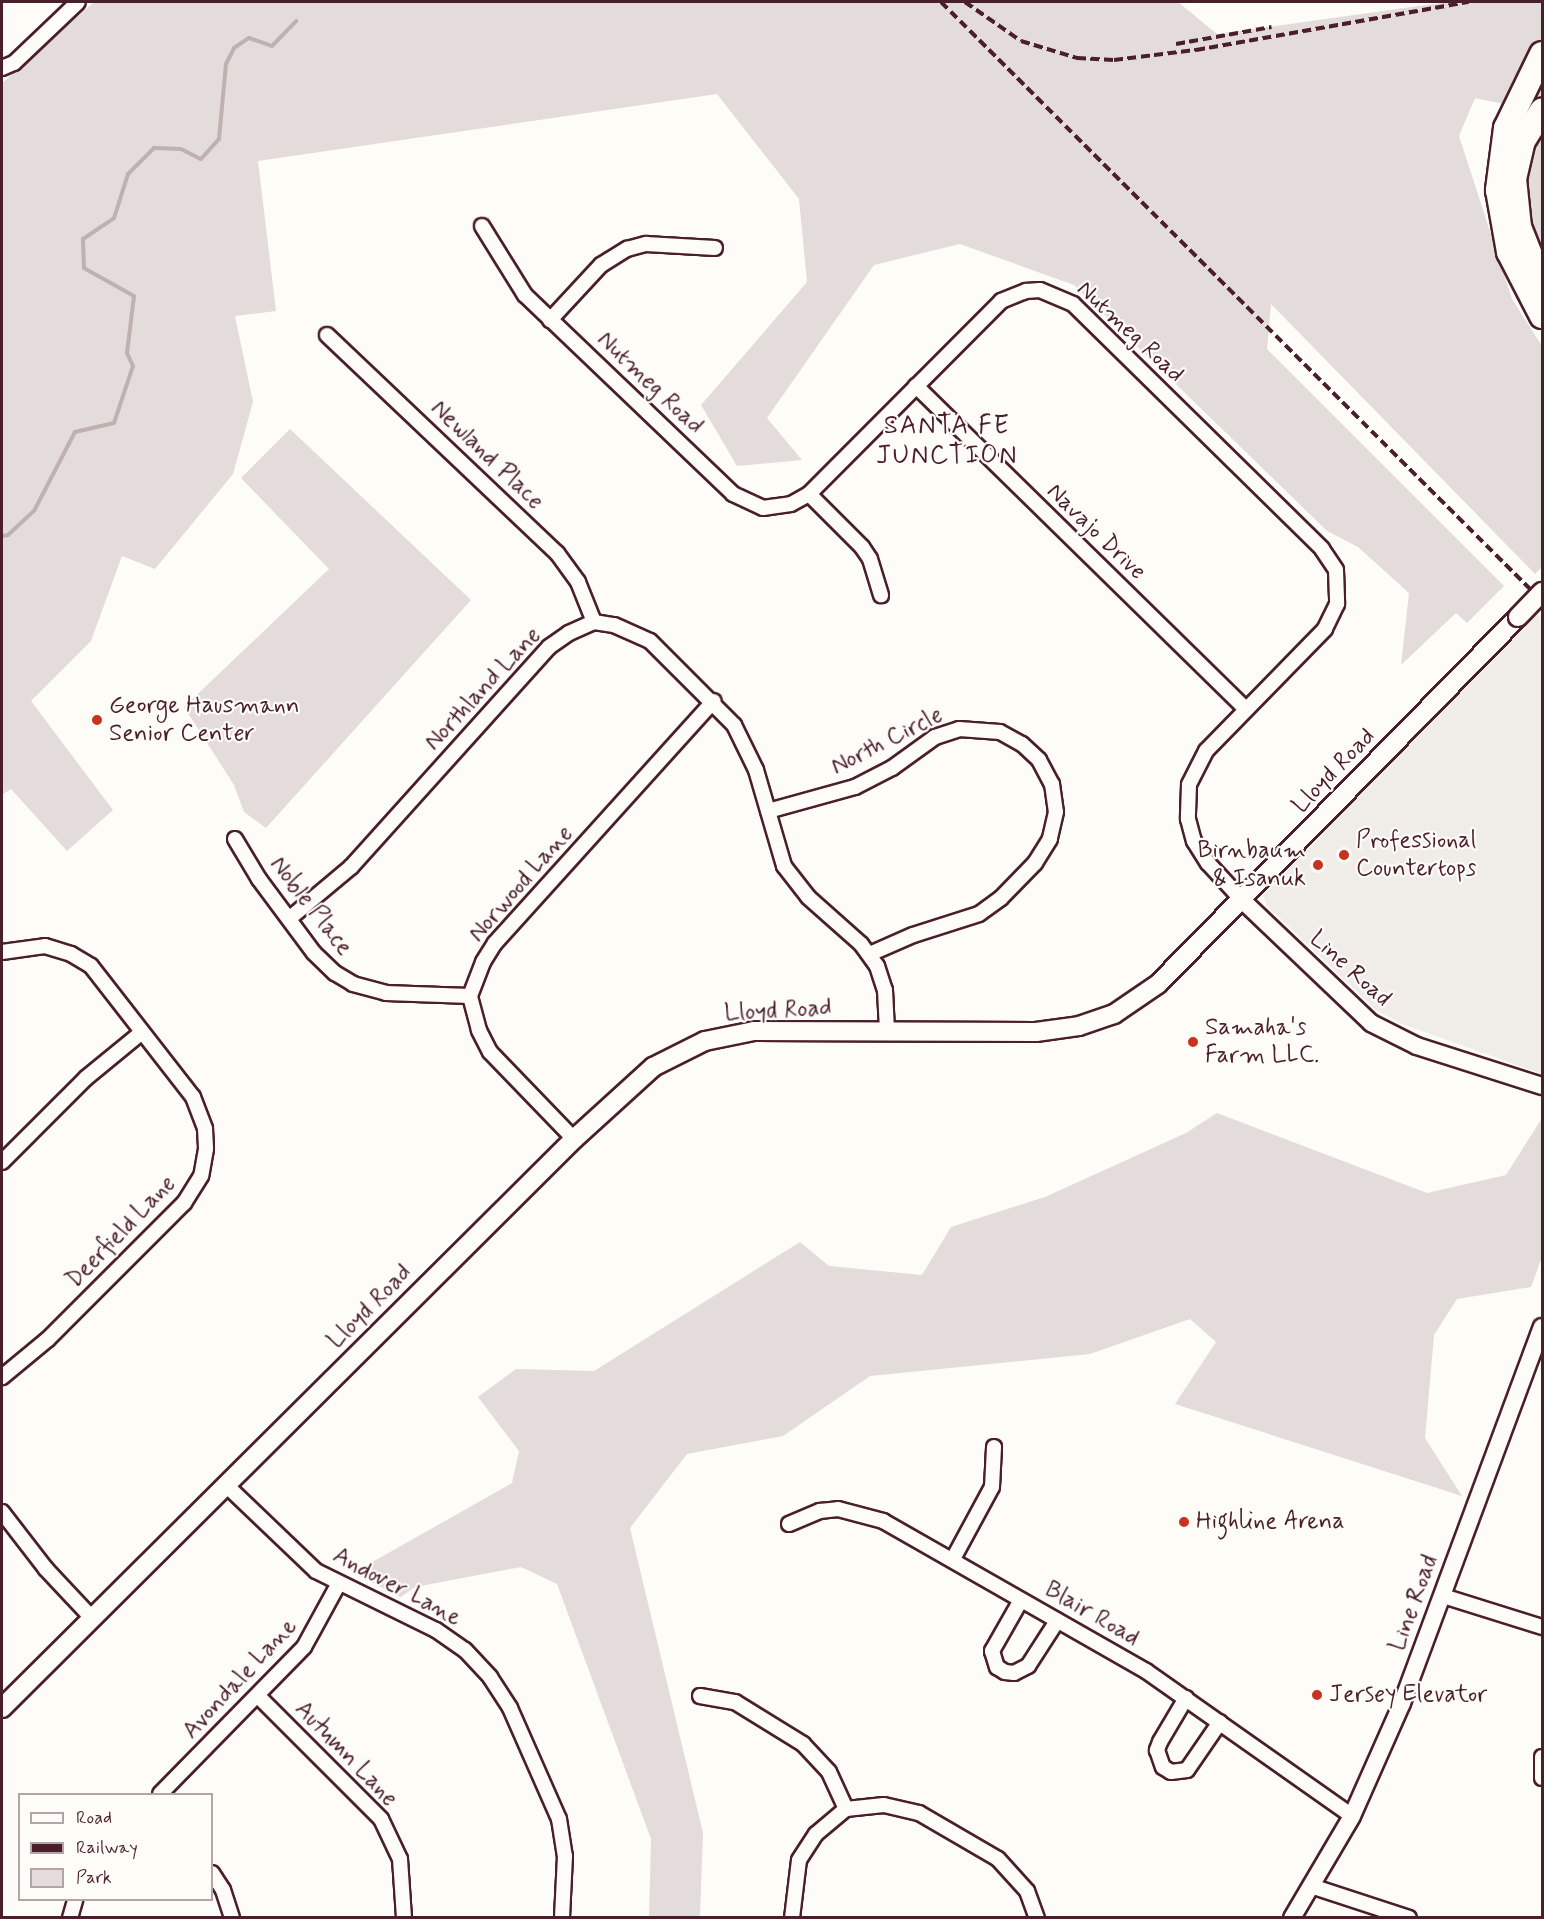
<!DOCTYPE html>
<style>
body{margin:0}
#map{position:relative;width:1544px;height:1919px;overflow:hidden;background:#fdfcf7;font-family:Mynerve,sans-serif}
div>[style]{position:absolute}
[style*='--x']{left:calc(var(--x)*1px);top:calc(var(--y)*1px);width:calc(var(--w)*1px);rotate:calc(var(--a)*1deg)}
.built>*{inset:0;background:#f0ece8}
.green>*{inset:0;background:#e3dcda}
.stream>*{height:4px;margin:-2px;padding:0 2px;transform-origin:2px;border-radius:2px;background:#c0b1b1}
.roads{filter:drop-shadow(2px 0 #4a1f2b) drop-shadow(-2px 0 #4a1f2b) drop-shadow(0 2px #4a1f2b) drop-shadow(0 -2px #4a1f2b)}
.minor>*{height:14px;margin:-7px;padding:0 7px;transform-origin:7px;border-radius:7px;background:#fdfcf7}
.tertiary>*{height:16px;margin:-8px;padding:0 8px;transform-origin:8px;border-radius:8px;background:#fdfcf7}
.secondary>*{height:18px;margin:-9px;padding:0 9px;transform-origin:9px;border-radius:9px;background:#fdfcf7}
.motorway>*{height:24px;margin:-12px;padding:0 12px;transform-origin:12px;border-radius:12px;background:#fdfcf7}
.rail>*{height:4px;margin-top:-2px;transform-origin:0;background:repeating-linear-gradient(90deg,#4a1f2b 0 9px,transparent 0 13.5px)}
.bridges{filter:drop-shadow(2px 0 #4a1f2b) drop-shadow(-2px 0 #4a1f2b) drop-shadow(0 2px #4a1f2b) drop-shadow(0 -2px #4a1f2b)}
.secondary-bridge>*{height:18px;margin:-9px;padding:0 9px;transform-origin:9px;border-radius:9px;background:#fdfcf7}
.dots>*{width:16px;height:16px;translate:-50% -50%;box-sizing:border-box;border:3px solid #fdfcf7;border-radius:50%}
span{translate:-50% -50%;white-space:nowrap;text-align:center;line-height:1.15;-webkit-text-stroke:4.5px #fdfcf7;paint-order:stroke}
.street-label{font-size:24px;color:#4a1f2b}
.poi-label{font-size:24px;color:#4a1f2b}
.left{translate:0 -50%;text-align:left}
.right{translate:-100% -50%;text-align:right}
.neighbourhood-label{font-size:26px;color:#4a1f2b;letter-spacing:1.5px}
.frame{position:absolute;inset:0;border:3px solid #4a1f2b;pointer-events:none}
.legend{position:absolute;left:18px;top:1793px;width:195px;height:108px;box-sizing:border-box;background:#fdfcf7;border:2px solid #b5a4a5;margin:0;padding:8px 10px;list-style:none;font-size:18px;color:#4a1f2b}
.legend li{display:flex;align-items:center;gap:12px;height:30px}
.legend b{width:30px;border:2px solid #b5a4a5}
</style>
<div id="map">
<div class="built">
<i style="clip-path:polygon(1536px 612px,1542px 619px,1542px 1074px,1402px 1024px,1376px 1010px,1267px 906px,1263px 896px)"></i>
</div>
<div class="green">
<i style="clip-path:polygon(94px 2px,1178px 2px,1217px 34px,1447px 2px,1542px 2px,1542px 49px,1513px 106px,1475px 98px,1459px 136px,1512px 299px,1542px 346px,1542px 567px,1535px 574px,1271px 304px,1267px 349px,1504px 586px,1467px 623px,1456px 613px,1401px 665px,1409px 593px,1358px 547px,1327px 531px,1074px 285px,960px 244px,874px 265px,767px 418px,802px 460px,737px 466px,701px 405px,807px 282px,799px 199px,717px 94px,258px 161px,276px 311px,235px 316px,253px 402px,233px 474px,155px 569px,122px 556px,91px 641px,31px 701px,113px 810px,67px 851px,11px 789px,2px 795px,2px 83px)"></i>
<i style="clip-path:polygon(1542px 69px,1542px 261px,1522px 187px,1535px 130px,1538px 78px)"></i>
<i style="clip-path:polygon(290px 429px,471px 600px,266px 828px,244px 812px,234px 785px,184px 707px,329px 569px,241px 478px)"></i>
<i style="clip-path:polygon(1217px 1113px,1427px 1193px,1506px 1175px,1542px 1118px,1542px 1257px,1531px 1287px,1457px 1299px,1434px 1335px,1425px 1438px,1462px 1496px,1175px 1404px,1216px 1342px,1190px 1319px,1090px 1354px,870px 1376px,783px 1436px,687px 1454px,630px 1528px,703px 1833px,700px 1917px,649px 1917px,651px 1839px,557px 1584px,521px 1567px,415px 1587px,401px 1597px,353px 1573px,512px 1483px,519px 1451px,478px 1397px,516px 1369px,594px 1371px,800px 1242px,829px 1266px,922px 1275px,951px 1227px,1045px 1197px,1186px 1133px)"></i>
</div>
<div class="stream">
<i style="--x:2;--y:536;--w:6;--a:-9"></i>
<i style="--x:8;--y:535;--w:35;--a:-43"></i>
<i style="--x:34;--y:511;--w:89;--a:-62.6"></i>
<i style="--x:75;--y:432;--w:40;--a:-13"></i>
<i style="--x:114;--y:423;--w:60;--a:-71.6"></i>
<i style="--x:133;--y:366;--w:14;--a:-115"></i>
<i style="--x:127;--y:353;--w:57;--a:-83"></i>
<i style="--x:134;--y:296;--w:57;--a:-150.8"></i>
<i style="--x:84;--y:268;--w:29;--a:-92"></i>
<i style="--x:83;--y:239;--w:37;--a:-34"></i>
<i style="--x:114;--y:218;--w:46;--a:-72.3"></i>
<i style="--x:128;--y:174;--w:37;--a:-45"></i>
<i style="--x:154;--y:148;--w:27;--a:2"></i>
<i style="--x:181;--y:149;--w:22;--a:27"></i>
<i style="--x:201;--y:159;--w:27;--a:-48"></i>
<i style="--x:219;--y:139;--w:75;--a:-84.7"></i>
<i style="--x:226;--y:64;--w:18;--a:-63"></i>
<i style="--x:234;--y:48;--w:18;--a:-34"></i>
<i style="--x:249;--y:38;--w:24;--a:19"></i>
<i style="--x:272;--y:46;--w:35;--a:-46"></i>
</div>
<div class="roads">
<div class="minor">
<i style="--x:2;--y:68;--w:13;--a:-23"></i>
<i style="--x:14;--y:63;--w:88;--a:-43.6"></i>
<i style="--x:482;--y:226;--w:81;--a:58.1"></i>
<i style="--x:525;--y:295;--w:288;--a:43.7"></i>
<i style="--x:733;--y:494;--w:33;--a:25"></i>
<i style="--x:763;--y:508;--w:28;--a:-8"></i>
<i style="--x:791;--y:504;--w:21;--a:-29"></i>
<i style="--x:809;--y:494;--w:272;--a:-45.1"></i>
<i style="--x:1001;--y:301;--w:27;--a:-22"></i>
<i style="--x:1026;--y:291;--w:14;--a:-4"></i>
<i style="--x:1040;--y:290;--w:36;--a:23"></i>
<i style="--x:1073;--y:304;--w:349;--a:44.5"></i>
<i style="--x:1322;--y:549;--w:25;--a:56"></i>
<i style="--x:1336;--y:570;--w:34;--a:88"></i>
<i style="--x:1337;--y:604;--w:28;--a:116"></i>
<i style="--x:1325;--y:629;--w:170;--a:134.3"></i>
<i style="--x:1206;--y:751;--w:38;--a:117"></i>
<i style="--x:1189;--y:785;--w:34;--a:92"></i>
<i style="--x:1188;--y:819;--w:23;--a:75"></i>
<i style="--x:1194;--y:841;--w:26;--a:58"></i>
<i style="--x:1208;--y:863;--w:50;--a:47.4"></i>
<i style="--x:550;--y:320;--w:75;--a:-47.2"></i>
<i style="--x:601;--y:265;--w:31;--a:-32"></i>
<i style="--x:627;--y:249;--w:20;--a:-15"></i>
<i style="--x:646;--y:244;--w:69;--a:3.3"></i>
<i style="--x:327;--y:335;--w:317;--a:43.5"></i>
<i style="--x:557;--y:553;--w:36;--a:54"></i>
<i style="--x:578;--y:582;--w:43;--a:68.2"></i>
<i style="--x:916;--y:386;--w:462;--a:44.4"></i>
<i style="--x:809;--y:494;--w:75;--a:45"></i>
<i style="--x:862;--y:547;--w:14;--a:56"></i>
<i style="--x:870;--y:559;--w:38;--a:73"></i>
<i style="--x:768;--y:811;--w:90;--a:-15.4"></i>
<i style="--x:855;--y:787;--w:42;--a:-27.2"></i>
<i style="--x:892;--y:768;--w:53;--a:-35.8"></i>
<i style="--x:935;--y:737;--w:25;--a:-18"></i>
<i style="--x:959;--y:729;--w:41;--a:4.2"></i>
<i style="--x:1000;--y:732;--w:25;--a:29"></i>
<i style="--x:1022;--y:744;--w:23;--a:43"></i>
<i style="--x:1039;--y:760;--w:27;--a:62"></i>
<i style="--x:1052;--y:784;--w:28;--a:82"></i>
<i style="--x:1056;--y:812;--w:28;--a:103"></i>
<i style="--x:1050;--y:839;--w:28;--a:122"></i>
<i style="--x:1035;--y:863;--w:49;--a:134.2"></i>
<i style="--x:1001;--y:898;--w:27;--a:144"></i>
<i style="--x:979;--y:914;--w:69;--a:162.3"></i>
<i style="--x:913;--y:935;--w:47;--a:156.2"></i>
<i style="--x:235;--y:839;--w:47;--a:59"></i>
<i style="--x:259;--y:879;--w:92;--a:53.4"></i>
<i style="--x:314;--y:953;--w:29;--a:44"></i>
<i style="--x:335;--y:973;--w:21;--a:31"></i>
<i style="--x:353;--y:984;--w:34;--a:15"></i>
<i style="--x:386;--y:993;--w:84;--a:2"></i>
<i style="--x:290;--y:918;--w:80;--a:-39.9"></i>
<i style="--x:351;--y:867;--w:296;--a:-48"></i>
<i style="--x:549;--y:647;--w:24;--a:-35"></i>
<i style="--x:569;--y:633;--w:27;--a:-24"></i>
<i style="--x:594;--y:622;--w:20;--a:9"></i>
<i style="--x:614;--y:625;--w:39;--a:24"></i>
<i style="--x:650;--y:641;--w:119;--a:45"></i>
<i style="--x:734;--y:725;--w:50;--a:63.9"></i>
<i style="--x:756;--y:770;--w:100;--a:73.7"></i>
<i style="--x:784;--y:866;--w:39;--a:52"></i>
<i style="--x:808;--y:897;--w:71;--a:41.6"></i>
<i style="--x:861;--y:944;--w:27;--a:54"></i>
<i style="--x:877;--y:966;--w:25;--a:72"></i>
<i style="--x:885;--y:990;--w:41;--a:87.2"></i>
<i style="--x:2;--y:952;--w:43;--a:-7.9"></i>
<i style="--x:45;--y:946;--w:27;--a:17"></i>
<i style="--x:71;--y:954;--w:23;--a:31"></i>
<i style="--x:91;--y:966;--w:166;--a:52.1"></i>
<i style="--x:193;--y:1097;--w:34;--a:69"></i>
<i style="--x:205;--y:1129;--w:20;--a:87"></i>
<i style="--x:206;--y:1149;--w:27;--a:100"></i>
<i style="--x:201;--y:1176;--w:32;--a:122"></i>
<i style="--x:184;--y:1203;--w:192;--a:135"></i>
<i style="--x:48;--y:1339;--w:60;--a:140.4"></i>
<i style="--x:574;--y:1139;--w:121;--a:-134"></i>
<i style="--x:490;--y:1052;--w:25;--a:-117"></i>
<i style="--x:479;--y:1030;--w:35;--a:-105"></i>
<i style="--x:470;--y:996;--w:36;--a:-69"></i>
<i style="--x:483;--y:962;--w:22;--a:-58"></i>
<i style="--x:495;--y:943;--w:326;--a:-47.9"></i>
<i style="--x:2;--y:1162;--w:119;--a:-45"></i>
<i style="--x:86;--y:1078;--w:72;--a:-39.4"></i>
<i style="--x:226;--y:1485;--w:124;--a:43.7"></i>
<i style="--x:316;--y:1571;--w:134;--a:26.2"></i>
<i style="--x:436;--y:1630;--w:35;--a:35"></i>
<i style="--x:465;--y:1650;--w:37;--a:47"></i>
<i style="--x:490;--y:1677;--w:37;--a:57"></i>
<i style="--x:510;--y:1708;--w:121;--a:66.2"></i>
<i style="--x:559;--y:1819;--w:37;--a:81"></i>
<i style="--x:565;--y:1856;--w:62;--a:92.8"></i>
<i style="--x:2;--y:1512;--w:72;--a:52.3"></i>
<i style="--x:46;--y:1569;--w:67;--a:46.8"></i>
<i style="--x:789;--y:1524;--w:34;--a:-23"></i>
<i style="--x:820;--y:1511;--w:18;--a:-6"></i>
<i style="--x:838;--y:1509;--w:47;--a:14.9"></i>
<i style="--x:883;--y:1521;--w:303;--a:29.7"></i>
<i style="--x:1146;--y:1671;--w:252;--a:35.1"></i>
<i style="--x:953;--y:1559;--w:82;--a:-61.6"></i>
<i style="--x:992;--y:1487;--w:40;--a:-87.1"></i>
<i style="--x:1443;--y:1596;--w:104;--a:17.4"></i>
<i style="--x:1021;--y:1600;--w:59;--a:119.6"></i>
<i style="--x:992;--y:1651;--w:17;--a:73"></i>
<i style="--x:997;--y:1667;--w:9;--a:32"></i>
<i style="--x:1005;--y:1672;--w:9;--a:6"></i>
<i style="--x:1014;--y:1673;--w:16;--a:-27"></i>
<i style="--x:1028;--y:1666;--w:54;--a:-57.2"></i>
<i style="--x:258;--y:1696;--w:174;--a:45"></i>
<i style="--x:381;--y:1819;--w:44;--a:64.6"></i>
<i style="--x:400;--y:1859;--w:59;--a:86.1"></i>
<i style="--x:700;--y:1696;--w:36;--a:10"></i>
<i style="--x:735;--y:1702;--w:80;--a:31.7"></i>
<i style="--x:803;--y:1744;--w:38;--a:47"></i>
<i style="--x:829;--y:1772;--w:41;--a:65.3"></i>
<i style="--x:1186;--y:1698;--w:51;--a:120.6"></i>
<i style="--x:1160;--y:1742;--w:9;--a:111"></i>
<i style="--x:1157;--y:1750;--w:18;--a:71"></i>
<i style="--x:1163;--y:1767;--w:9;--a:32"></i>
<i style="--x:1171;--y:1772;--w:16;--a:-7"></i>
<i style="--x:1187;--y:1770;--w:58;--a:-55.5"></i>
<i style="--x:1542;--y:1757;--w:21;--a:90"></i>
<i style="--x:160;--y:1794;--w:206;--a:-45.6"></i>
<i style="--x:304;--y:1647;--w:71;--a:-61.3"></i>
<i style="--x:212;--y:1873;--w:20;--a:57"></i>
<i style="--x:223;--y:1890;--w:29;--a:72"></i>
<i style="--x:1311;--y:1886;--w:103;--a:18.1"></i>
<i style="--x:70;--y:1918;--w:19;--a:-74"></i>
<i style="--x:792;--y:1918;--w:58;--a:-83.1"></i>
<i style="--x:799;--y:1860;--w:31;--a:-57"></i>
<i style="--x:816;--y:1834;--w:39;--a:-40"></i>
<i style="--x:846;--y:1809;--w:38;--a:-6"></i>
<i style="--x:884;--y:1805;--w:36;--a:13"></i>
<i style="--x:919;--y:1813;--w:91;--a:30.2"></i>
<i style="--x:998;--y:1859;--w:43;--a:47.8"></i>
<i style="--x:1027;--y:1891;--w:29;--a:70"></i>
</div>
<div class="tertiary">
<i style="--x:1242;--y:900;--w:178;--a:43.6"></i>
<i style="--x:1371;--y:1023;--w:51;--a:26.6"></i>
<i style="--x:1417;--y:1046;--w:131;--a:17.7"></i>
<i style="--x:1292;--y:1918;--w:118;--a:-59.5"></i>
<i style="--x:1352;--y:1816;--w:124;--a:-66.1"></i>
<i style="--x:1402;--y:1703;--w:401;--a:-69.6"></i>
</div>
<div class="secondary">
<i style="--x:2;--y:1708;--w:807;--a:-44.85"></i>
<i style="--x:574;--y:1139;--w:107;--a:-42.3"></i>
<i style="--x:653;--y:1067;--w:58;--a:-26.6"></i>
<i style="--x:705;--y:1041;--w:50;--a:-11.5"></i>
<i style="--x:754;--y:1031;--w:282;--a:0.2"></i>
<i style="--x:1036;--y:1032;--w:43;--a:-7.9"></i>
<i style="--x:1079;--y:1026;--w:37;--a:-19"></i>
<i style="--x:1114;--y:1014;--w:53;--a:-34.3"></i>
<i style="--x:1158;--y:984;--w:514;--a:-45.55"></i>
</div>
<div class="motorway">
<i style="--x:1542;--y:54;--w:82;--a:115.9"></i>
<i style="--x:1506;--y:128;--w:63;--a:97.4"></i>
<i style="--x:1498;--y:190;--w:63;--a:79.9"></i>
<i style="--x:1509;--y:252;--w:72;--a:62.7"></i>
<i style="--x:1540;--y:280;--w:57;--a:-111.6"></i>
<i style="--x:1519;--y:227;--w:48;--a:-95.9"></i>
<i style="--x:1514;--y:179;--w:39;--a:-77"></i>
<i style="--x:1523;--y:141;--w:36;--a:-58"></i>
</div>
</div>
<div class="rail">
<i style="--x:941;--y:2;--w:849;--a:44.9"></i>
<i style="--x:965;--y:2;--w:68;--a:34.9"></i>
<i style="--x:1021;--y:41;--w:59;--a:16.9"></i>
<i style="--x:1077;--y:58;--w:37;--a:3"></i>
<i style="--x:1114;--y:60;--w:83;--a:-7"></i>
<i style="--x:1196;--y:50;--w:277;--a:-10"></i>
<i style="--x:1176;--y:44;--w:97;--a:-10.1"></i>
</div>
<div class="bridges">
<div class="secondary-bridge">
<i style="--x:1518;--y:617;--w:35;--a:-46"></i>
</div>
</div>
<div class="dots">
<i style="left:97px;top:720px;background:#c8321e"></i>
<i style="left:1344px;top:855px;background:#c8321e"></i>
<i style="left:1318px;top:865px;background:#c8321e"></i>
<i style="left:1193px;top:1042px;background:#c8321e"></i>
<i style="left:1184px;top:1522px;background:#c8321e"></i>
<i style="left:1317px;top:1695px;background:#c8321e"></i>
</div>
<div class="street-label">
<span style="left:1130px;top:332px;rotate:43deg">Nutmeg Road</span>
<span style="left:650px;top:383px;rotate:44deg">Nutmeg Road</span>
<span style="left:487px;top:455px;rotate:44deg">Newland Place</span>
<span style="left:1096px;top:532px;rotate:44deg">Navajo Drive</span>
<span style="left:483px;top:689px;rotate:-47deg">Northland Lane</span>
<span style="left:887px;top:741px;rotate:-27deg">North Circle</span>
<span style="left:1334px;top:771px;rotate:-46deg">Lloyd Road</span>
<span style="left:521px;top:884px;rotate:-49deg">Norwood Lane</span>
<span style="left:311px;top:906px;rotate:52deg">Noble Place</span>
<span style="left:1350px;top:969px;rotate:42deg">Line Road</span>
<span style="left:778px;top:1011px;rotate:-3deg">Lloyd Road</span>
<span style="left:121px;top:1232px;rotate:-46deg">Deerfield Lane</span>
<span style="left:370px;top:1307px;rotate:-45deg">Lloyd Road</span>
<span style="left:397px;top:1587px;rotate:28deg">Andover Lane</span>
<span style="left:1414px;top:1603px;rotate:-70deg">Line Road</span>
<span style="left:1092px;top:1614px;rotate:30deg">Blair Road</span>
<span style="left:240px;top:1679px;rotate:-47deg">Avondale Lane</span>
<span style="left:346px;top:1754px;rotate:46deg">Autumn Lane</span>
</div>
<div class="poi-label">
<span class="left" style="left:109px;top:720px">George Hausmann<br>Senior Center</span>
<span class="left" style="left:1356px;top:855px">Professional<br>Countertops</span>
<span class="right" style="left:1306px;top:865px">Birnbaum<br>&amp; Isanuk</span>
<span class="left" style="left:1205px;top:1042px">Samaha's<br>Farm LLC.</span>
<span class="left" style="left:1196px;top:1522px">Highline Arena</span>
<span class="left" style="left:1329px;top:1695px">Jersey Elevator</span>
</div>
<div class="neighbourhood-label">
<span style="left:947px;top:442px">SANTA FE<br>JUNCTION</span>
</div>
<div class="frame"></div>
<ul class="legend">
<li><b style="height:8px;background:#fdfcf7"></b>Road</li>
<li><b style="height:8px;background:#4a1f2b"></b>Railway</li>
<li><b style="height:16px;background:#e3dcda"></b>Park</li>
</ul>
</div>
